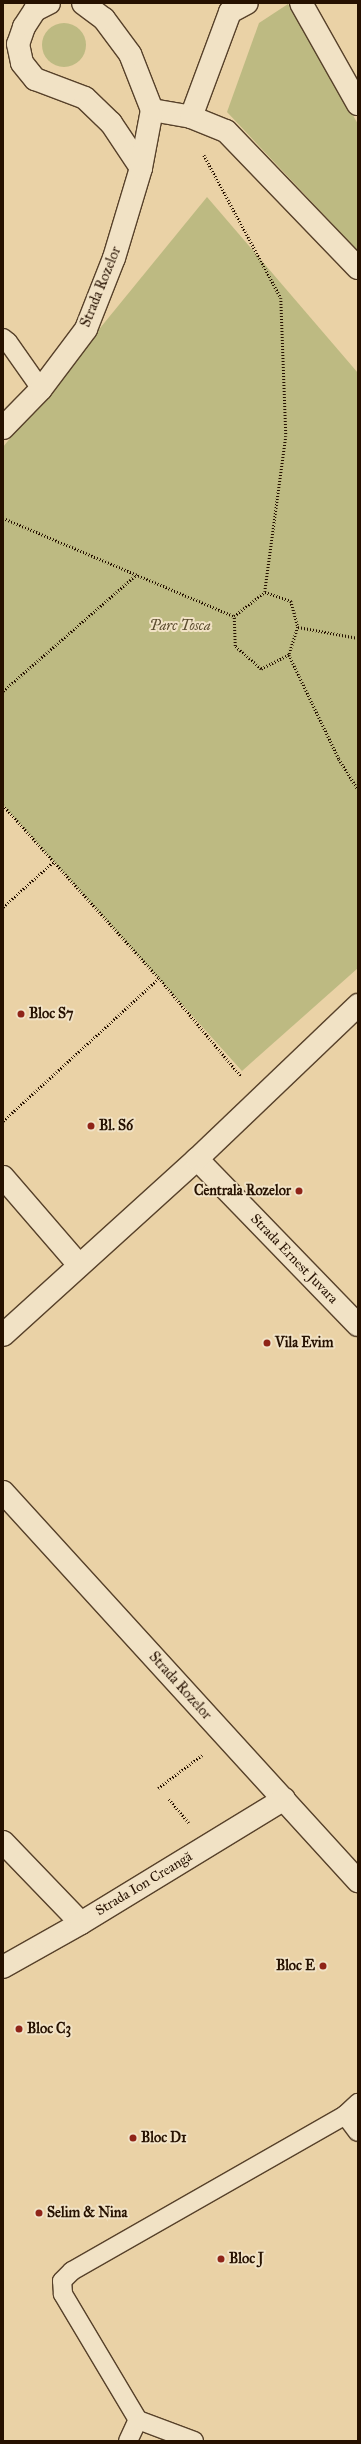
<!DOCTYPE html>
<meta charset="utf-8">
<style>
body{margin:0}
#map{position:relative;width:361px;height:2444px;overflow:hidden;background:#ead2a6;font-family:"IM FELL Great Primer",serif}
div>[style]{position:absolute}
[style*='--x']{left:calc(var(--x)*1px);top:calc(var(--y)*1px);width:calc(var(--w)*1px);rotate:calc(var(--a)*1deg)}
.green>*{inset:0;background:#bdba82}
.round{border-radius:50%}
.path>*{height:2.5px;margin-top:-1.25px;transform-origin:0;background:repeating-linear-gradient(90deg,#261100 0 1px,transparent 0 3px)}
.roads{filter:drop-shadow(1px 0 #57412a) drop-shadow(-1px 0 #57412a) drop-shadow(0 1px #57412a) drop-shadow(0 -1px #57412a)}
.lane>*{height:18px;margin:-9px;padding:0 9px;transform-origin:9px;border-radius:9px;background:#f1e2c5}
.street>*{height:22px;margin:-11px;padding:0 11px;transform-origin:11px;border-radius:11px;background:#f1e2c5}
.secondary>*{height:22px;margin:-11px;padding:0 11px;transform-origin:11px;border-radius:11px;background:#f1e2c5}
.dots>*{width:11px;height:11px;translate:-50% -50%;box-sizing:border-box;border:2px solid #f1e2c5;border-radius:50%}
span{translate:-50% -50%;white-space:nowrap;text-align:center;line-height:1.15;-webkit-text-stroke:4px #f1e2c5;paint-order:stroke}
.street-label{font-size:14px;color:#261100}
.park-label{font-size:14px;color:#5b4c2e;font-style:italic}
.poi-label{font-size:14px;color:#261100;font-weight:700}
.left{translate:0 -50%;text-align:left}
.right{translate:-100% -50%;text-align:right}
.frame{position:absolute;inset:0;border:4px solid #261100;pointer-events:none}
</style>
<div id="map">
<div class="green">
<i style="clip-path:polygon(288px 4px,358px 124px,358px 251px,227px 112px,259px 23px)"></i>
<i class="round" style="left:42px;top:23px;width:44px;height:44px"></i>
<i style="clip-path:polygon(207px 197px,358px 373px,358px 968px,242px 1071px,3px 805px,3px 447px)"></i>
</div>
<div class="path">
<i style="--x:204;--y:155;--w:162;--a:61.7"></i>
<i style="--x:281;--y:298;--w:138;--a:87.9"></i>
<i style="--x:286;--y:436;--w:157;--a:97.7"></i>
<i style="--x:3;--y:518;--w:251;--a:23"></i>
<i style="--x:265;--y:592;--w:28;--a:19"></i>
<i style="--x:291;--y:601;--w:27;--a:75"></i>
<i style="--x:298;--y:627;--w:29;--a:108"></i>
<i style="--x:289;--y:655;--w:31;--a:153"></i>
<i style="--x:261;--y:669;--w:35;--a:-139"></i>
<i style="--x:235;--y:646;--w:30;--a:-92"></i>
<i style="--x:234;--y:616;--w:39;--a:-38"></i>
<i style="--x:298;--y:627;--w:61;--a:10.4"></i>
<i style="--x:289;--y:655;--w:115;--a:64.3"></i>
<i style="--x:339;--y:759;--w:36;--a:58"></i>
<i style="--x:3;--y:691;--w:178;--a:-41.1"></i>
<i style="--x:3;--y:805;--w:233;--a:48"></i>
<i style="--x:159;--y:978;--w:128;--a:50.1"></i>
<i style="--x:3;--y:907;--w:69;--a:-42"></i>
<i style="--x:3;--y:1121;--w:212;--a:-42.5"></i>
<i style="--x:158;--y:1788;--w:55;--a:-36.9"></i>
<i style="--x:169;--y:1799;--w:31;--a:50"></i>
</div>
<div class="roads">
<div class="lane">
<i style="--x:3;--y:338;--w:6;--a:39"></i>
<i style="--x:8;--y:342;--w:57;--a:54.9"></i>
<i style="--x:345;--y:2115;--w:21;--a:53"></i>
<i style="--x:128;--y:2441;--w:23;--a:-65"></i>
<i style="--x:194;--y:2441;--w:60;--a:-159.4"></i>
<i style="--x:138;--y:2420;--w:147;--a:-120.8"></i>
<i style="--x:63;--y:2294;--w:13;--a:-94"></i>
<i style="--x:62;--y:2281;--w:14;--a:-45"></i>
<i style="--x:72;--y:2271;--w:314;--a:-29.7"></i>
<i style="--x:345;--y:2115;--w:18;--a:-43"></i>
</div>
<div class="street">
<i style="--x:49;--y:3;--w:16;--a:153"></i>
<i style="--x:35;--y:10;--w:20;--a:123"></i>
<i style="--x:24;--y:27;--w:18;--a:109"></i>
<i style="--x:18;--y:44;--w:19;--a:78"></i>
<i style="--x:22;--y:63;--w:21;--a:51"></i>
<i style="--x:35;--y:79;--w:53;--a:20.8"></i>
<i style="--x:85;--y:98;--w:36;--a:44"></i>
<i style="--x:111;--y:123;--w:54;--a:56.3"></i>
<i style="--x:301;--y:3;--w:116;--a:60.6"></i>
<i style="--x:152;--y:110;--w:40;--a:10"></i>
<i style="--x:191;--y:117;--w:38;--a:22"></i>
<i style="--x:226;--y:131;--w:190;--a:46.1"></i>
<i style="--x:191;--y:117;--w:112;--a:-69.6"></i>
<i style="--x:230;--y:12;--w:19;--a:-28"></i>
<i style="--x:3;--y:428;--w:54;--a:-45.7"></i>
<i style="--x:41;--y:389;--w:75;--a:-53.1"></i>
<i style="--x:86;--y:329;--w:76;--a:-68.5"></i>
<i style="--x:114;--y:258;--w:94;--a:-73.3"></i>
<i style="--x:141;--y:168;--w:59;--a:-79.3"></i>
<i style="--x:152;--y:110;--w:60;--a:-111.4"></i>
<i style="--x:130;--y:54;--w:44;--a:-126.6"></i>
<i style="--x:104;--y:19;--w:26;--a:-143"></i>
<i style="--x:197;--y:1159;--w:231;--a:45.9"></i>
<i style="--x:3;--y:1177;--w:116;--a:49.2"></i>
<i style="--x:3;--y:1335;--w:262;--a:-42.2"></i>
<i style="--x:197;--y:1159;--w:223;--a:-43.7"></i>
<i style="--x:3;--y:1842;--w:112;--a:46.1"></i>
</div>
<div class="secondary">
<i style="--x:3;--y:1492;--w:527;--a:47.62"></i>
<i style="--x:3;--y:1967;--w:90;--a:-29.4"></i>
<i style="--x:81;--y:1923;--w:238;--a:-31.4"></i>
</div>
</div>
<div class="dots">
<i style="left:21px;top:1014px;background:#8f2418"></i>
<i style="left:91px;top:1126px;background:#8f2418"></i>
<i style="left:299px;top:1191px;background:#8f2418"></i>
<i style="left:267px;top:1343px;background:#8f2418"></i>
<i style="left:323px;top:1966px;background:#8f2418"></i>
<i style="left:19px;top:2029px;background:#8f2418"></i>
<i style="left:133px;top:2138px;background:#8f2418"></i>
<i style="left:39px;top:2213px;background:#8f2418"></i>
<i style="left:221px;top:2259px;background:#8f2418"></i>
</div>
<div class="street-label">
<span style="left:101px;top:287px;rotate:-68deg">Strada Rozelor</span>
<span style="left:294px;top:1259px;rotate:46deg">Strada Ernest Juvara</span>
<span style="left:180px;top:1686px;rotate:48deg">Strada Rozelor</span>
<span style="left:144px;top:1884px;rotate:-31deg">Strada Ion Creangă</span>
</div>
<div class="park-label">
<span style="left:180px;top:626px">Parc Tosca</span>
</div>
<div class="poi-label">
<span class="left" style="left:29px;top:1014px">Bloc S7</span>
<span class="left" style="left:99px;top:1126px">Bl. S6</span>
<span class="right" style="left:291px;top:1191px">Centrala Rozelor</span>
<span class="left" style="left:275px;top:1343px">Vila Evim</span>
<span class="right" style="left:315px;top:1966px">Bloc E</span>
<span class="left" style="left:27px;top:2029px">Bloc C3</span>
<span class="left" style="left:141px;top:2138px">Bloc D1</span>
<span class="left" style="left:47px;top:2213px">Selim &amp; Nina</span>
<span class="left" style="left:229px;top:2259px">Bloc J</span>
</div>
<div class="frame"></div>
</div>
